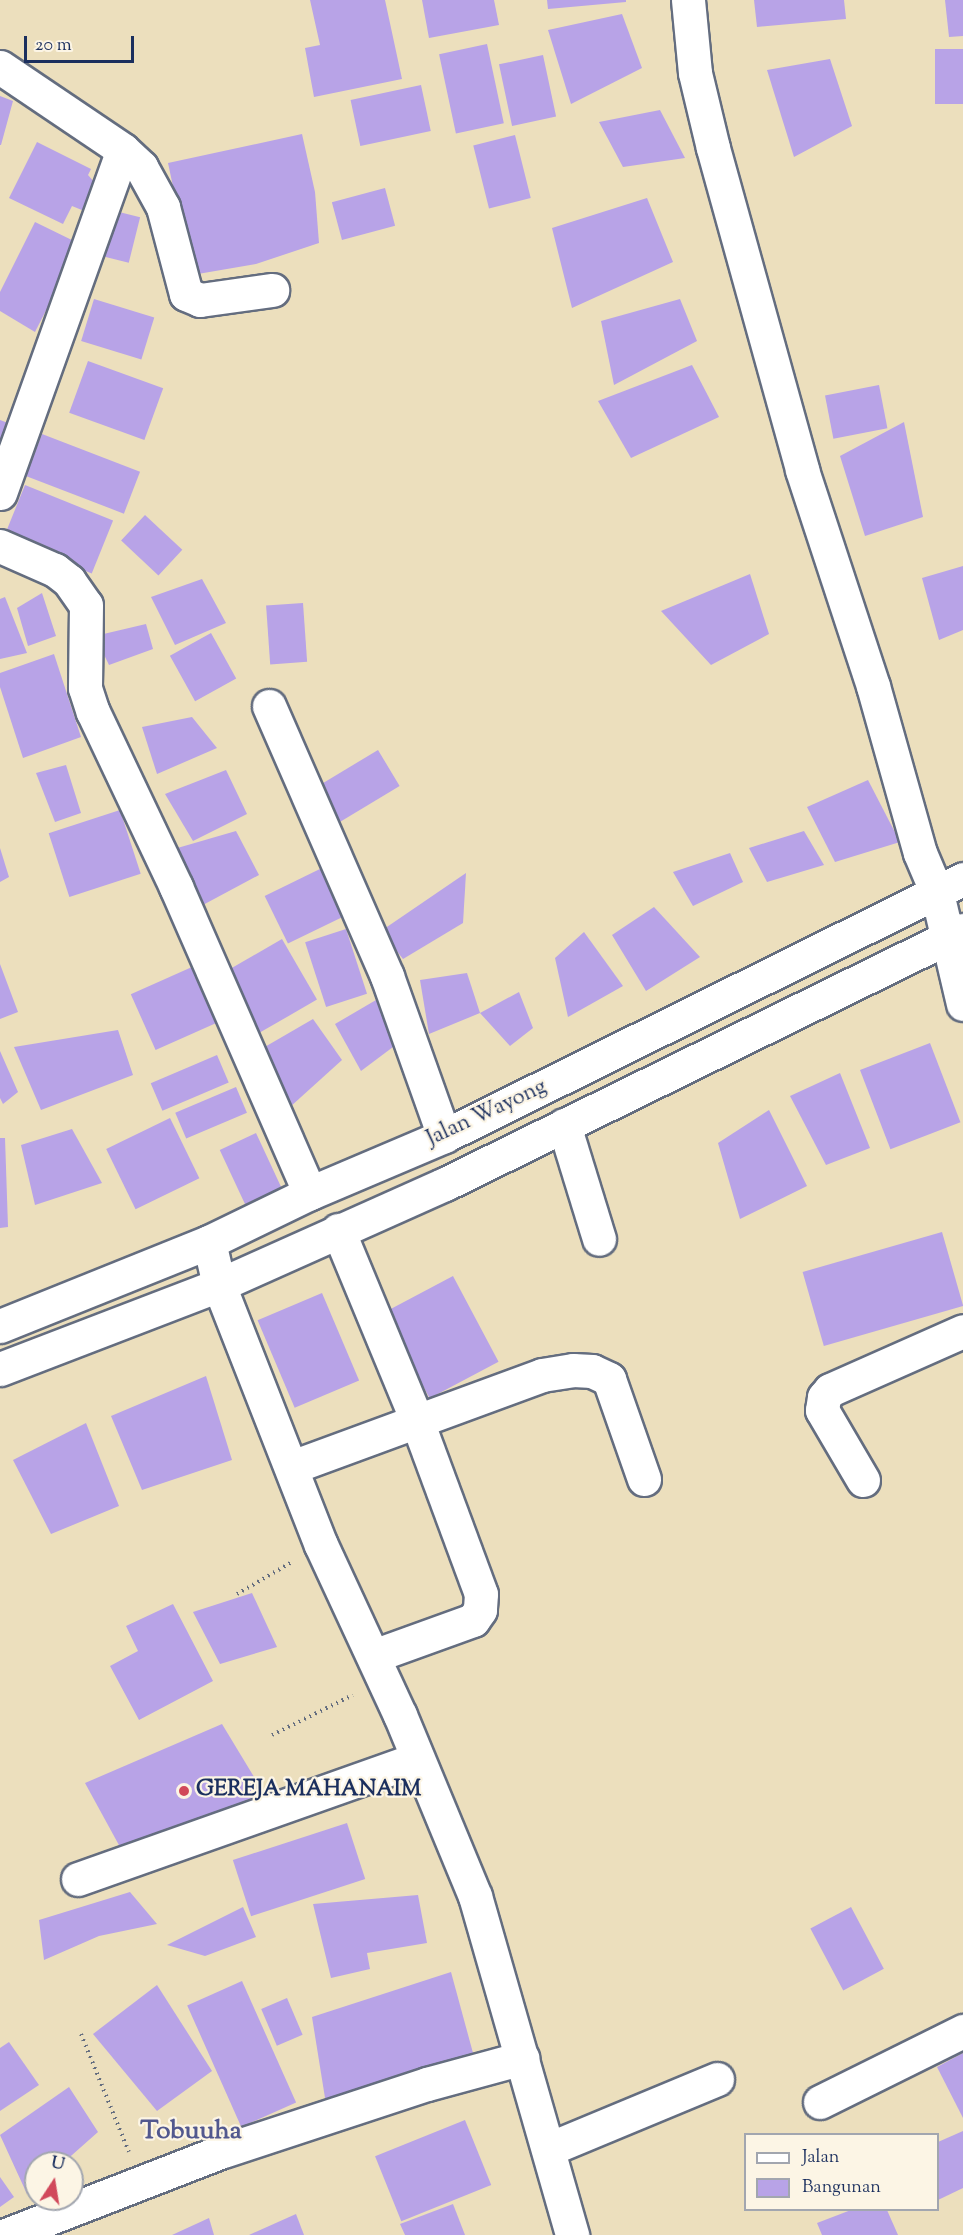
<!DOCTYPE html>
<style>
body{margin:0}
#map{position:relative;width:963px;height:2235px;overflow:hidden;background:#ecdfbd;font-family:"Sorts Mill Goudy",serif}
div>[style]{position:absolute}
[style*='--x']{left:calc(var(--x)*1px);top:calc(var(--y)*1px);width:calc(var(--w)*1px);rotate:calc(var(--a)*1deg)}
.building>*{inset:0;background:#b8a3e7;transform-origin:0 0}
.path>*{height:4px;margin-top:-2px;transform-origin:0;background:repeating-linear-gradient(90deg,#646d7f 0 1.5px,transparent 0 6px)}
.roads{filter:drop-shadow(2px 0 #646d7f) drop-shadow(-2px 0 #646d7f) drop-shadow(0 2px #646d7f) drop-shadow(0 -2px #646d7f)}
.minor>*{height:33px;margin:-16.5px;padding:0 16.5px;transform-origin:16.5px;border-radius:16.5px;background:#fff}
.dots>*{width:16px;height:16px;translate:-50% -50%;box-sizing:border-box;border:3px solid #fcf5e5;border-radius:50%}
span{translate:-50% -50%;white-space:nowrap;text-align:center;line-height:1.15;-webkit-text-stroke:4.5px #fcf5e5;paint-order:stroke}
.street-label{font-size:22px;color:#1b2f5e}
.poi-label{font-size:22px;color:#1b2f5e;font-weight:700}
.left{translate:0 -50%;text-align:left}
.quarter-label{font-size:26px;color:#52588e;font-weight:700}
.legend{position:absolute;left:744px;top:2133px;width:195px;height:78px;box-sizing:border-box;background:#fcf5e5;border:2px solid #a2a6af;margin:0;padding:8px 10px;list-style:none;font-size:18px;color:#1b2f5e}
.legend li{display:flex;align-items:center;gap:12px;height:30px}
.legend b{width:30px;border:2px solid #a2a6af}
.north{position:absolute;left:24px;top:2151px;width:60px;height:60px;box-sizing:border-box;background:#fcf5e5;border:2px solid #a2a6af;border-radius:50%;rotate:12deg;font-size:16px;font-weight:700;line-height:24px;text-align:center;color:#1b2f5e}
.north::after{content:'';display:block;margin:auto;width:21px;height:27px;background:#d1495b;clip-path:polygon(50% 0,100% 100%,50% 72%,0 100%)}
.scale{position:absolute;left:24px;top:36px;width:110px;height:27px;box-sizing:border-box;border:3px solid #1b2f5e;border-top:0;padding-left:8px;font-size:18px;line-height:21px;white-space:nowrap;color:#1b2f5e;-webkit-text-stroke:4px #fcf5e5;paint-order:stroke}
</style>
<div id="map">
<div class="building">
<i style="clip-path:polygon(310px 0,385px 0,402px 79px,314px 97px,305px 48px,320px 45px)"></i>
<i style="clip-path:polygon(422px 0,494px 0,499px 25px,429px 38px)"></i>
<i style="clip-path:polygon(547px 0,626px 0,626px 2px,548px 9px)"></i>
<i style="clip-path:polygon(754px 0,844px 0,846px 19px,757px 27px)"></i>
<i style="clip-path:polygon(945px 0,963px 0,963px 36px,949px 37px)"></i>
<i style="clip-path:polygon(622px 14px,642px 68px,571px 104px,548px 30px)"></i>
<i style="left:487px;top:44px;width:81px;height:49px;rotate:78deg"></i>
<i style="left:935px;top:49px;width:28px;height:55px"></i>
<i style="left:543px;top:55px;width:63px;height:45px;rotate:78deg"></i>
<i style="clip-path:polygon(830px 59px,852px 126px,794px 157px,767px 70px)"></i>
<i style="left:421px;top:85px;width:47px;height:72px;rotate:78deg"></i>
<i style="clip-path:polygon(0 96px,13px 101px,1px 145px,0 145px)"></i>
<i style="clip-path:polygon(660px 110px,685px 158px,623px 167px,599px 122px)"></i>
<i style="clip-path:polygon(302px 134px,315px 192px,319px 243px,256px 264px,192px 275px,168px 163px)"></i>
<i style="left:515px;top:135px;width:65px;height:43px;rotate:76deg"></i>
<i style="clip-path:polygon(37px 142px,91px 169px,88px 175px,103px 192px,99px 217px,72px 206px,63px 224px,9px 198px)"></i>
<i style="left:385px;top:188px;width:39px;height:55px;rotate:75deg"></i>
<i style="clip-path:polygon(647px 198px,673px 262px,572px 308px,552px 228px)"></i>
<i style="left:111px;top:210px;width:30px;height:47px;rotate:14deg"></i>
<i style="clip-path:polygon(35px 222px,80px 244px,35px 332px,0 311px,0 292px)"></i>
<i style="left:94px;top:299px;width:63px;height:44px;rotate:17deg"></i>
<i style="clip-path:polygon(680px 299px,697px 341px,614px 385px,601px 321px)"></i>
<i style="left:88px;top:361px;width:80px;height:55px;rotate:20deg"></i>
<i style="clip-path:polygon(692px 365px,719px 417px,631px 458px,598px 401px)"></i>
<i style="left:879px;top:385px;width:44px;height:55px;rotate:79deg"></i>
<i style="clip-path:polygon(0 420px,19px 427px,0 473px)"></i>
<i style="clip-path:polygon(904px 422px,923px 517px,865px 536px,840px 456px)"></i>
<i style="left:42px;top:434px;width:105px;height:45px;rotate:21deg"></i>
<i style="left:25px;top:485px;width:95px;height:57px;rotate:22deg"></i>
<i style="left:145px;top:515px;width:51px;height:35px;rotate:43deg"></i>
<i style="clip-path:polygon(963px 566px,963px 630px,939px 640px,922px 578px)"></i>
<i style="clip-path:polygon(750px 574px,769px 634px,711px 665px,661px 611px)"></i>
<i style="clip-path:polygon(202px 579px,226px 623px,175px 645px,151px 597px)"></i>
<i style="clip-path:polygon(42px 593px,56px 636px,28px 646px,17px 608px)"></i>
<i style="clip-path:polygon(5px 597px,27px 653px,0 659px,0 599px)"></i>
<i style="left:303px;top:603px;width:59px;height:37px;rotate:86deg"></i>
<i style="clip-path:polygon(146px 624px,153px 649px,109px 665px,95px 636px)"></i>
<i style="left:211px;top:633px;width:52px;height:47px;rotate:61deg"></i>
<i style="clip-path:polygon(54px 654px,81px 737px,23px 758px,0 687px,0 673px)"></i>
<i style="clip-path:polygon(192px 717px,217px 748px,157px 774px,142px 727px)"></i>
<i style="left:378px;top:750px;width:42px;height:78px;rotate:59deg"></i>
<i style="clip-path:polygon(66px 765px,81px 813px,55px 822px,36px 773px)"></i>
<i style="clip-path:polygon(226px 770px,247px 814px,193px 841px,165px 794px)"></i>
<i style="clip-path:polygon(868px 780px,900px 842px,835px 862px,807px 807px)"></i>
<i style="left:120px;top:810px;width:67px;height:75px;rotate:72deg"></i>
<i style="clip-path:polygon(236px 831px,259px 875px,201px 906px,174px 849px)"></i>
<i style="clip-path:polygon(804px 831px,824px 865px,767px 882px,749px 848px)"></i>
<i style="clip-path:polygon(0 848px,9px 877px,0 882px)"></i>
<i style="clip-path:polygon(730px 853px,743px 882px,693px 906px,673px 872px)"></i>
<i style="left:324px;top:867px;width:53px;height:66px;rotate:64deg"></i>
<i style="clip-path:polygon(466px 873px,463px 923px,403px 959px,381px 931px)"></i>
<i style="clip-path:polygon(654px 907px,700px 957px,646px 991px,612px 935px)"></i>
<i style="left:346px;top:929px;width:68px;height:43px;rotate:72deg"></i>
<i style="clip-path:polygon(584px 932px,623px 986px,568px 1017px,555px 958px)"></i>
<i style="left:282px;top:939px;width:70px;height:66px;rotate:60deg"></i>
<i style="clip-path:polygon(0 964px,18px 1012px,0 1019px)"></i>
<i style="left:192px;top:967px;width:61px;height:67px;rotate:66deg"></i>
<i style="clip-path:polygon(467px 973px,480px 1013px,429px 1034px,420px 980px)"></i>
<i style="clip-path:polygon(519px 992px,533px 1028px,510px 1046px,480px 1013px)"></i>
<i style="clip-path:polygon(376px 1000px,405px 1038px,361px 1071px,335px 1024px)"></i>
<i style="clip-path:polygon(313px 1019px,342px 1060px,290px 1107px,263px 1048px)"></i>
<i style="clip-path:polygon(118px 1030px,133px 1075px,41px 1110px,14px 1047px)"></i>
<i style="left:930px;top:1043px;width:85px;height:75px;rotate:69deg"></i>
<i style="clip-path:polygon(0 1051px,18px 1092px,3px 1104px,0 1098px)"></i>
<i style="left:217px;top:1055px;width:30px;height:72px;rotate:67deg"></i>
<i style="clip-path:polygon(840px 1073px,870px 1148px,826px 1165px,790px 1096px)"></i>
<i style="left:236px;top:1087px;width:28px;height:66px;rotate:67deg"></i>
<i style="clip-path:polygon(769px 1110px,807px 1186px,740px 1219px,718px 1143px)"></i>
<i style="left:170px;top:1118px;width:67px;height:71px;rotate:64deg"></i>
<i style="clip-path:polygon(72px 1129px,102px 1183px,35px 1205px,21px 1145px)"></i>
<i style="left:256px;top:1133px;width:60px;height:40px;rotate:65deg"></i>
<i style="clip-path:polygon(0 1138px,5px 1138px,8px 1227px,0 1228px)"></i>
<i style="left:942px;top:1232px;width:77px;height:145px;rotate:74deg"></i>
<i style="left:453px;top:1276px;width:97px;height:78px;rotate:62deg"></i>
<i style="left:322px;top:1293px;width:95px;height:70px;rotate:67deg"></i>
<i style="clip-path:polygon(206px 1376px,232px 1460px,142px 1490px,111px 1416px)"></i>
<i style="clip-path:polygon(86px 1423px,119px 1506px,51px 1534px,13px 1460px)"></i>
<i style="clip-path:polygon(252px 1593px,277px 1647px,220px 1664px,193px 1612px)"></i>
<i style="clip-path:polygon(173px 1604px,213px 1681px,139px 1720px,110px 1666px,138px 1651px,126px 1626px)"></i>
<i style="clip-path:polygon(222px 1724px,268px 1800px,126px 1858px,85px 1783px)"></i>
<i style="left:347px;top:1823px;width:59px;height:120px;rotate:72deg"></i>
<i style="clip-path:polygon(130px 1892px,157px 1924px,99px 1936px,44px 1960px,39px 1920px)"></i>
<i style="clip-path:polygon(418px 1895px,427px 1943px,367px 1953px,370px 1969px,331px 1978px,313px 1904px)"></i>
<i style="clip-path:polygon(243px 1907px,256px 1937px,205px 1956px,167px 1945px)"></i>
<i style="left:851px;top:1907px;width:70px;height:46px;rotate:62deg"></i>
<i style="clip-path:polygon(451px 1972px,473px 2053px,326px 2104px,312px 2017px)"></i>
<i style="left:242px;top:1981px;width:133px;height:60px;rotate:66deg"></i>
<i style="clip-path:polygon(157px 1985px,212px 2071px,157px 2111px,93px 2034px)"></i>
<i style="left:287px;top:1998px;width:40px;height:28px;rotate:67deg"></i>
<i style="clip-path:polygon(9px 2042px,39px 2085px,0 2111px,0 2048px)"></i>
<i style="clip-path:polygon(963px 2053px,963px 2118px,937px 2067px)"></i>
<i style="clip-path:polygon(69px 2087px,98px 2132px,63px 2163px,36px 2163px,36px 2186px,27px 2194px,0 2135px)"></i>
<i style="left:465px;top:2120px;width:70px;height:97px;rotate:68deg"></i>
<i style="clip-path:polygon(963px 2131px,963px 2188px,938px 2200px,938px 2142px)"></i>
<i style="clip-path:polygon(0 2177px,14px 2197px,0 2207px)"></i>
<i style="clip-path:polygon(453px 2204px,465px 2235px,405px 2235px,400px 2224px)"></i>
<i style="clip-path:polygon(851px 2210px,887px 2210px,898px 2235px,822px 2235px,817px 2223px)"></i>
<i style="clip-path:polygon(296px 2214px,304px 2235px,249px 2235px)"></i>
<i style="clip-path:polygon(209px 2218px,214px 2235px,172px 2235px)"></i>
</div>
<div class="path">
<i style="--x:237;--y:1594;--w:64;--a:-30.2"></i>
<i style="--x:272;--y:1735;--w:90;--a:-26.3"></i>
<i style="--x:81;--y:2034;--w:127;--a:67.9"></i>
</div>
<div class="roads">
<div class="minor">
<i style="--x:688;--y:0;--w:73;--a:84.5"></i>
<i style="--x:695;--y:73;--w:77;--a:76.5"></i>
<i style="--x:713;--y:148;--w:334;--a:74.5"></i>
<i style="--x:802;--y:470;--w:227;--a:71.8"></i>
<i style="--x:873;--y:686;--w:173;--a:74.3"></i>
<i style="--x:920;--y:853;--w:43;--a:67"></i>
<i style="--x:937;--y:893;--w:114;--a:76.8"></i>
<i style="--x:0;--y:67;--w:148;--a:34"></i>
<i style="--x:123;--y:150;--w:25;--a:43"></i>
<i style="--x:141;--y:167;--w:46;--a:61.2"></i>
<i style="--x:163;--y:207;--w:90;--a:75.2"></i>
<i style="--x:186;--y:294;--w:15;--a:23"></i>
<i style="--x:200;--y:300;--w:73;--a:-7.9"></i>
<i style="--x:0;--y:493;--w:364;--a:-70.3"></i>
<i style="--x:0;--y:546;--w:60;--a:23.6"></i>
<i style="--x:55;--y:570;--w:18;--a:38"></i>
<i style="--x:69;--y:581;--w:29;--a:55"></i>
<i style="--x:86;--y:605;--w:83;--a:90.7"></i>
<i style="--x:85;--y:688;--w:25;--a:72"></i>
<i style="--x:93;--y:712;--w:194;--a:64.6"></i>
<i style="--x:176;--y:887;--w:334;--a:66.4"></i>
<i style="--x:269;--y:706;--w:295;--a:66.4"></i>
<i style="--x:387;--y:976;--w:170;--a:70.4"></i>
<i style="--x:564;--y:1125;--w:119;--a:72.9"></i>
<i style="--x:338;--y:1230;--w:207;--a:67.5"></i>
<i style="--x:417;--y:1421;--w:184;--a:69.7"></i>
<i style="--x:481;--y:1594;--w:16;--a:94"></i>
<i style="--x:480;--y:1610;--w:12;--a:125"></i>
<i style="--x:473;--y:1620;--w:106;--a:160.2"></i>
<i style="--x:209;--y:1242;--w:44;--a:76.9"></i>
<i style="--x:219;--y:1285;--w:279;--a:68.6"></i>
<i style="--x:321;--y:1545;--w:187;--a:65.1"></i>
<i style="--x:400;--y:1715;--w:196;--a:67.5"></i>
<i style="--x:475;--y:1896;--w:353;--a:74"></i>
<i style="--x:0;--y:1326;--w:225;--a:-21.9"></i>
<i style="--x:209;--y:1242;--w:112;--a:-25.9"></i>
<i style="--x:310;--y:1193;--w:146;--a:-23"></i>
<i style="--x:444;--y:1136;--w:579;--a:-26.34"></i>
<i style="--x:0;--y:1369;--w:235;--a:-21"></i>
<i style="--x:219;--y:1285;--w:248;--a:-24.1"></i>
<i style="--x:445;--y:1184;--w:577;--a:-26.12"></i>
<i style="--x:292;--y:1467;--w:266;--a:-20.2"></i>
<i style="--x:542;--y:1375;--w:31;--a:-9"></i>
<i style="--x:573;--y:1370;--w:19;--a:3"></i>
<i style="--x:592;--y:1371;--w:19;--a:25"></i>
<i style="--x:609;--y:1379;--w:106;--a:70.7"></i>
<i style="--x:863;--y:1480;--w:81;--a:-120.4"></i>
<i style="--x:822;--y:1410;--w:13;--a:-81"></i>
<i style="--x:824;--y:1397;--w:9;--a:-49"></i>
<i style="--x:830;--y:1390;--w:145;--a:-23.9"></i>
<i style="--x:78;--y:1879;--w:360;--a:-19.5"></i>
<i style="--x:820;--y:2102;--w:160;--a:-26.4"></i>
<i style="--x:549;--y:2149;--w:182;--a:-22.6"></i>
<i style="--x:6;--y:2235;--w:233;--a:-21.2"></i>
<i style="--x:223;--y:2151;--w:215;--a:-18.2"></i>
<i style="--x:427;--y:2084;--w:99;--a:-15.2"></i>
</div>
</div>
<div class="dots">
<i style="left:184px;top:1791px;background:#d1495b"></i>
</div>
<div class="street-label">
<span style="left:487px;top:1114px;rotate:-25deg">Jalan Wayong</span>
</div>
<div class="poi-label">
<span class="left" style="left:196px;top:1791px">GEREJA MAHANAIM</span>
</div>
<div class="quarter-label">
<span style="left:191px;top:2132px">Tobuuha</span>
</div>
<ul class="legend">
<li><b style="height:8px;background:#fff"></b>Jalan</li>
<li><b style="height:16px;background:#b8a3e7"></b>Bangunan</li>
</ul>
<div class="north">U</div>
<div class="scale">20 m</div>
</div>
